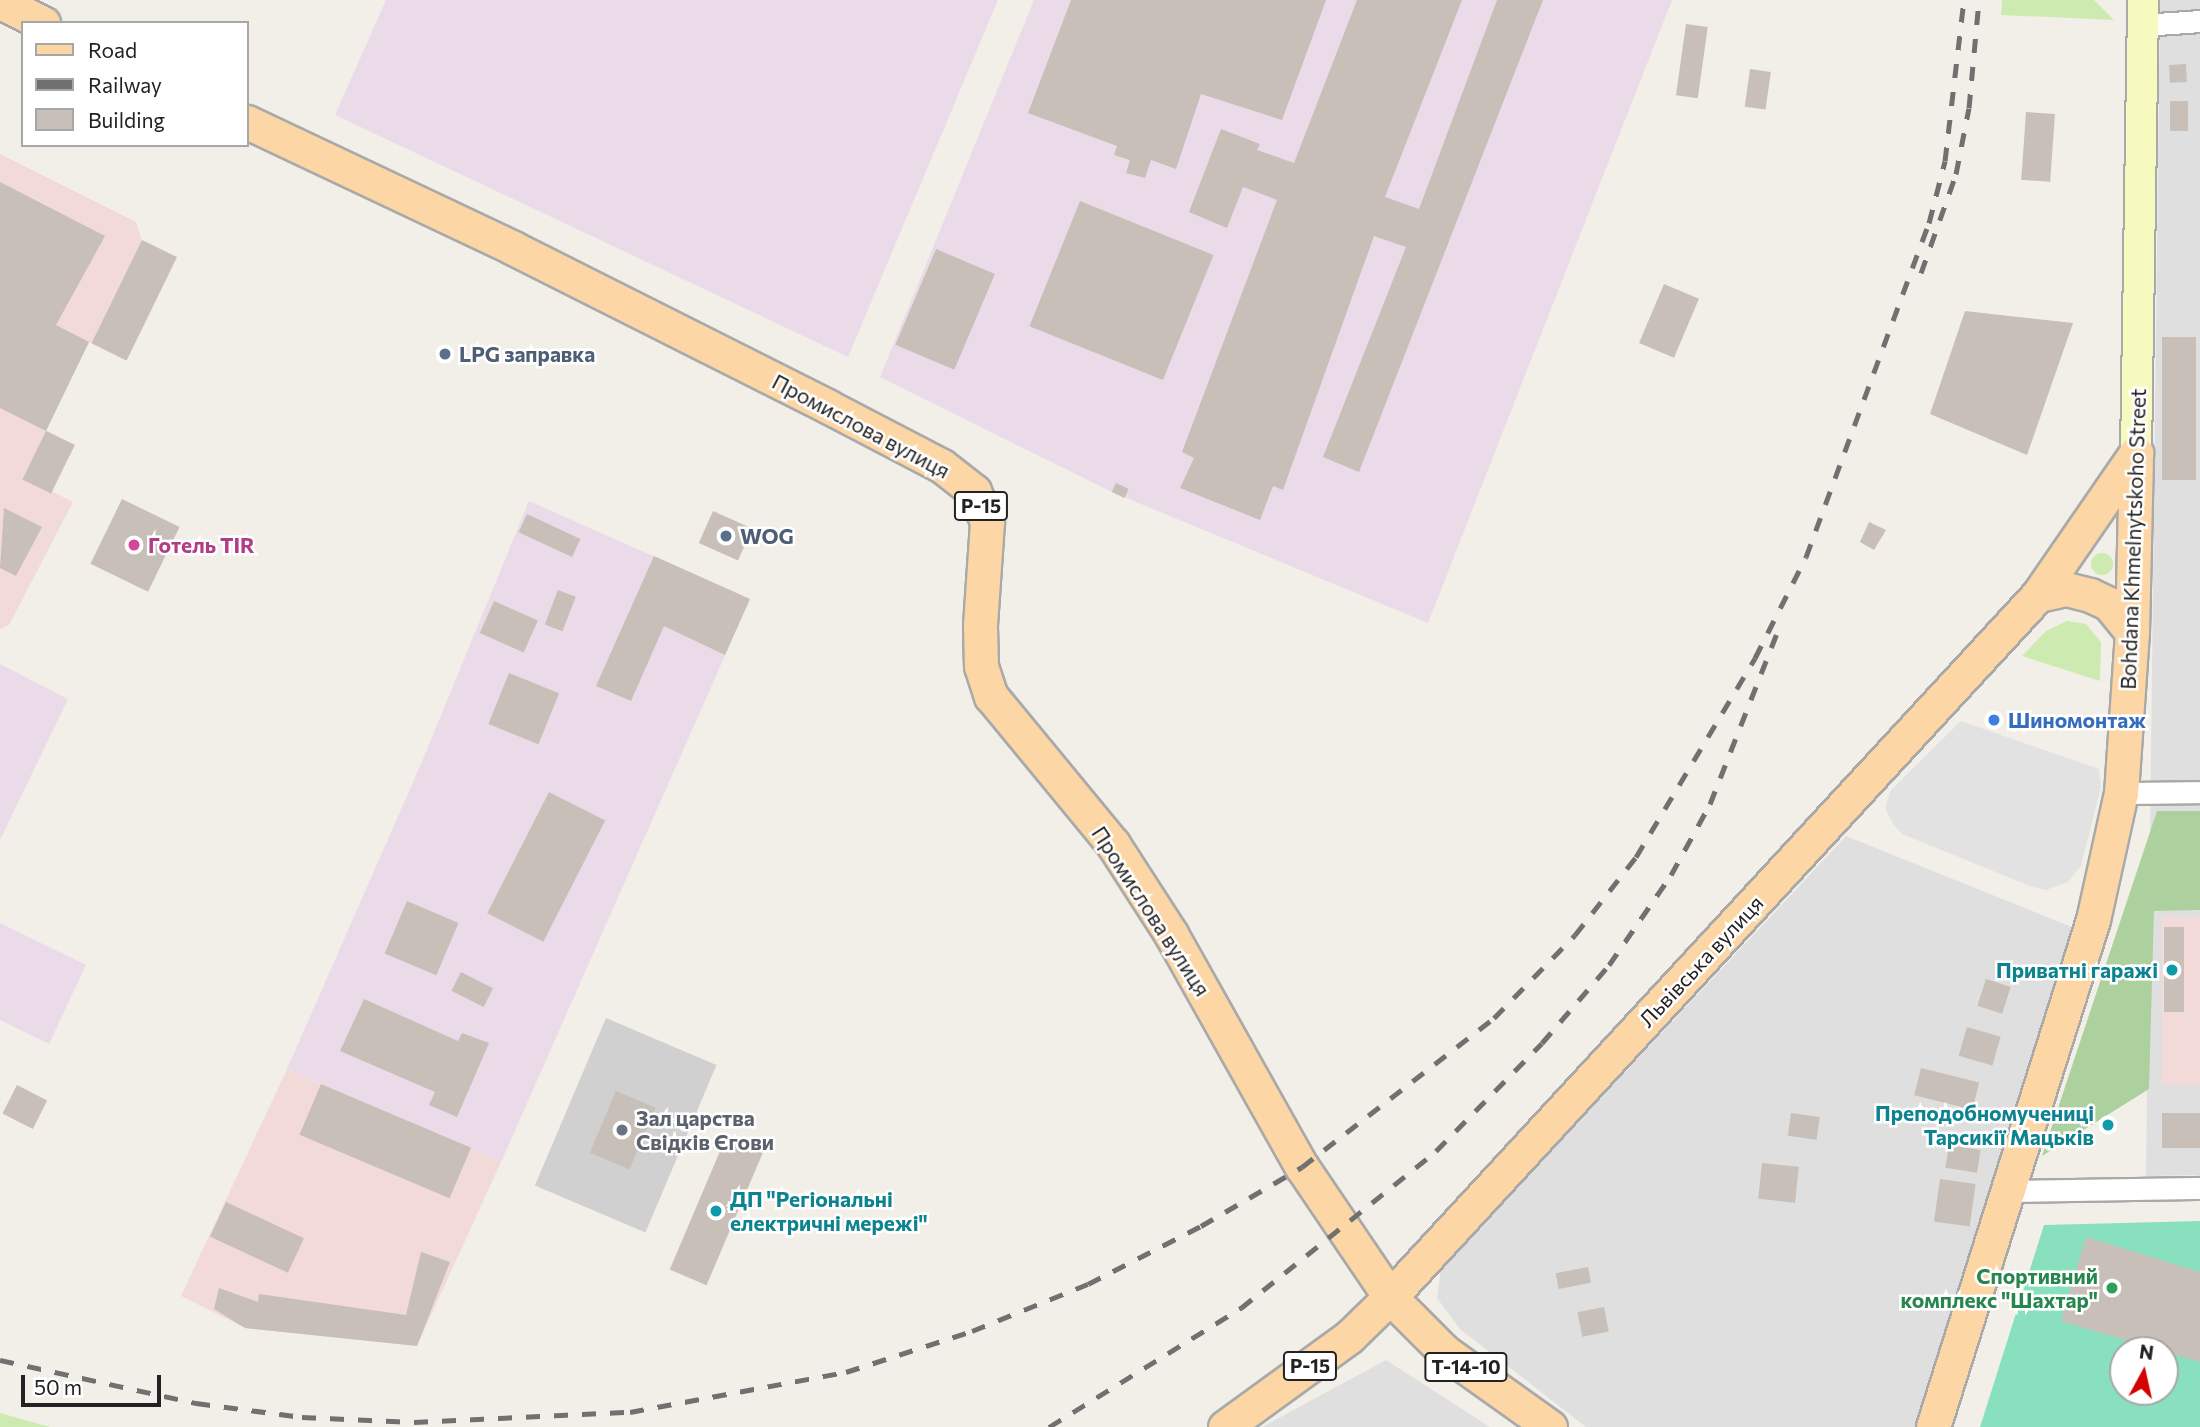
<!DOCTYPE html>
<meta charset="utf-8">
<style>
body{margin:0}
#map{position:relative;width:2200px;height:1427px;overflow:hidden;background:#f2efe9;font-family:Commissioner,sans-serif}
div>[style]{position:absolute}
[style*='--x']{left:calc(var(--x)*1px);top:calc(var(--y)*1px);width:calc(var(--w)*1px);rotate:calc(var(--a)*1deg)}
.residential>*{inset:0;background:#e0dfdf}
.commercial>*{inset:0;background:#f2dad9;transform-origin:0 0}
.industrial>*{inset:0;background:#ebdbe8}
.religious>*{inset:0;background:#d0d0d0;transform-origin:0 0}
.grass>*{inset:0;background:#cdebb0}
.round{border-radius:50%}
.forest>*{inset:0;background:#add19e}
.pitch>*{inset:0;background:#88e0be}
.parking>*{inset:0;background:#e2e2e2}
.building>*{inset:0;background:#c7bfb8;transform-origin:0 0}
.roads{filter:drop-shadow(2px 0 #a9a9a9) drop-shadow(-2px 0 #a9a9a9) drop-shadow(0 2px #a9a9a9) drop-shadow(0 -2px #a9a9a9)}
.street>*{height:21px;margin:-10.5px;padding:0 10.5px;transform-origin:10.5px;border-radius:10.5px;background:#fff}
.secondary>*{height:30px;margin:-15px;padding:0 15px;transform-origin:15px;border-radius:15px;background:#f7fabf}
.primary>*{height:33px;margin:-16.5px;padding:0 16.5px;transform-origin:16.5px;border-radius:16.5px;background:#fcd6a4}
.rail>*{height:5px;margin-top:-2.5px;transform-origin:0;background:repeating-linear-gradient(90deg,#707070 0 14px,transparent 0 28px)}
.dots>*{width:19px;height:19px;translate:-50% -50%;box-sizing:border-box;border:4px solid #fff;border-radius:50%}
span{translate:-50% -50%;white-space:nowrap;text-align:center;line-height:1.15;-webkit-text-stroke:5px #fff;paint-order:stroke}
.shield-label span{padding:2px 5px;background:#fff;border:2px solid;border-radius:5px;-webkit-text-stroke-width:0}
.shield-label{font-size:19px;color:#222;font-weight:700}
.service-label{font-size:21px;color:#4e5e75;font-weight:700}
.left{translate:0 -50%;text-align:left}
.street-label{font-size:21px;color:#222}
.hotel-label{font-size:21px;color:#b23c85;font-weight:700}
.shop-label{font-size:21px;color:#366cbe;font-weight:700}
.culture-label{font-size:21px;color:#0d838f;font-weight:700}
.right{translate:-100% -50%;text-align:right}
.worship-label{font-size:21px;color:#5b616d;font-weight:700}
.leisure-label{font-size:21px;color:#27864d;font-weight:700}
.legend{position:absolute;left:21px;top:21px;width:228px;height:126px;box-sizing:border-box;background:#fff;border:2px solid #a7a7a7;margin:0;padding:9px 12px;list-style:none;font-size:21px;color:#222}
.legend li{display:flex;align-items:center;gap:14px;height:35px}
.legend b{width:35px;border:2px solid #a7a7a7}
.north{position:absolute;left:2109px;top:1336px;width:70px;height:70px;box-sizing:border-box;background:#fff;border:2px solid #a7a7a7;border-radius:50%;rotate:8deg;font-size:19px;font-weight:700;line-height:28px;text-align:center;color:#222}
.north::after{content:'';display:block;margin:auto;width:24px;height:32px;background:#d40000;clip-path:polygon(50% 0,100% 100%,50% 72%,0 100%)}
.scale{position:absolute;left:21px;top:1375px;width:140px;height:32px;box-sizing:border-box;border:4px solid #222;border-top:0;padding-left:9px;font-size:21px;line-height:24px;white-space:nowrap;color:#222;-webkit-text-stroke:5px #fff;paint-order:stroke}
</style>
<div id="map">
<div class="residential">
<i style="clip-path:polygon(2160px 0,2200px 0,2200px 1175px,2146px 1176px)"></i>
<i style="clip-path:polygon(1846px 836px,2077px 929px,1925px 1427px,1586px 1427px,1460px 1329px,1437px 1298px,1441px 1269px)"></i>
<i style="clip-path:polygon(1386px 1360px,1490px 1427px,1262px 1427px)"></i>
</div>
<div class="commercial">
<i style="clip-path:polygon(0 154px,136px 222px,142px 240px,124px 360px,89px 342px,46px 430px,75px 445px,51px 491px,73px 502px,9px 625px,0 629px)"></i>
<i style="left:2200px;top:917px;width:168px;height:38px;rotate:90deg"></i>
<i style="clip-path:polygon(287px 1069px,501px 1162px,417px 1346px,245px 1328px,181px 1296px)"></i>
</div>
<div class="industrial">
<i style="clip-path:polygon(386px 0,998px 0,848px 357px,335px 115px)"></i>
<i style="clip-path:polygon(1034px 0,1672px 0,1428px 623px,1112px 492px,880px 377px)"></i>
<i style="clip-path:polygon(529px 501px,750px 599px,501px 1162px,287px 1069px,421px 764px)"></i>
<i style="clip-path:polygon(0 664px,68px 699px,0 840px)"></i>
<i style="clip-path:polygon(0 923px,86px 965px,49px 1044px,0 1020px)"></i>
</div>
<div class="religious">
<i style="left:606px;top:1018px;width:120px;height:182px;rotate:23deg"></i>
</div>
<div class="grass">
<i style="clip-path:polygon(2002px 0,2094px 0,2114px 20px,2001px 15px)"></i>
<i class="round" style="left:2091px;top:553px;width:22px;height:22px"></i>
<i style="clip-path:polygon(2067px 621px,2086px 624px,2101px 642px,2100px 681px,2022px 656px,2046px 631px)"></i>
<i style="clip-path:polygon(0 1413px,50px 1427px,0 1427px)"></i>
</div>
<div class="forest">
<i style="clip-path:polygon(2157px 811px,2200px 811px,2200px 910px,2154px 911px,2149px 1089px,2042px 1156px)"></i>
</div>
<div class="pitch">
<i style="clip-path:polygon(evenodd,2200px 1221px,2200px 1427px,1980px 1427px,2044px 1225px,2200px 1221px,2123px 1350px,2165px 1350px,2165px 1392px,2123px 1392px,2123px 1350px)"></i>
</div>
<div class="parking">
<i style="clip-path:polygon(1961px 721px,2099px 769px,2101px 787px,2081px 866px,2068px 882px,2046px 890px,2030px 886px,1902px 834px,1893px 824px,1885px 808px,1891px 790px)"></i>
</div>
<div class="building">
<i style="clip-path:polygon(1071px 0,1326px 0,1282px 120px,1201px 94px,1176px 169px,1151px 160px,1145px 178px,1126px 173px,1130px 160px,1114px 155px,1117px 146px,1028px 113px)"></i>
<i style="clip-path:polygon(1357px 0,1462px 0,1385px 197px,1419px 209px,1497px 0,1543px 0,1359px 472px,1323px 457px,1406px 247px,1374px 236px,1283px 490px,1273px 486px,1260px 520px,1180px 488px,1194px 458px,1182px 452px,1277px 200px,1243px 187px,1227px 228px,1189px 212px,1221px 129px,1260px 144px,1257px 150px,1294px 163px)"></i>
<i style="left:1686px;top:24px;width:22px;height:72px;rotate:8deg"></i>
<i style="left:2186px;top:64px;width:18px;height:17px;rotate:87deg"></i>
<i style="left:1750px;top:69px;width:21px;height:38px;rotate:8deg"></i>
<i style="left:2170px;top:101px;width:18px;height:30px"></i>
<i style="left:2026px;top:112px;width:29px;height:68px;rotate:4deg"></i>
<i style="clip-path:polygon(0 182px,105px 236px,56px 325px,89px 342px,46px 431px,0 408px)"></i>
<i style="left:1080px;top:201px;width:144px;height:135px;rotate:22deg"></i>
<i style="left:142px;top:240px;width:39px;height:115px;rotate:26deg"></i>
<i style="left:936px;top:249px;width:64px;height:104px;rotate:23deg"></i>
<i style="left:1664px;top:284px;width:38px;height:64px;rotate:23deg"></i>
<i style="clip-path:polygon(1965px 311px,2073px 323px,2027px 455px,1930px 414px)"></i>
<i style="left:2162px;top:337px;width:34px;height:143px"></i>
<i style="left:46px;top:431px;width:32px;height:54px;rotate:26deg"></i>
<i style="left:1116px;top:483px;width:14px;height:10px;rotate:25deg"></i>
<i style="left:122px;top:499px;width:64px;height:72px;rotate:26deg"></i>
<i style="clip-path:polygon(4px 508px,42px 527px,16px 576px,0 568px)"></i>
<i style="left:713px;top:511px;width:43px;height:35px;rotate:24deg"></i>
<i style="left:527px;top:514px;width:59px;height:20px;rotate:25deg"></i>
<i style="clip-path:polygon(1869px 522px,1886px 530px,1874px 550px,1860px 542px)"></i>
<i style="clip-path:polygon(654px 556px,750px 599px,725px 655px,664px 626px,631px 701px,596px 686px)"></i>
<i style="left:558px;top:590px;width:19px;height:37px;rotate:21deg"></i>
<i style="left:494px;top:601px;width:48px;height:35px;rotate:24deg"></i>
<i style="left:509px;top:673px;width:54px;height:55px;rotate:22deg"></i>
<i style="left:549px;top:792px;width:63px;height:136px;rotate:27deg"></i>
<i style="left:407px;top:901px;width:56px;height:57px;rotate:23deg"></i>
<i style="left:2164px;top:927px;width:20px;height:85px"></i>
<i style="left:461px;top:972px;width:36px;height:21px;rotate:27deg"></i>
<i style="left:1986px;top:979px;width:26px;height:28px;rotate:18deg"></i>
<i style="clip-path:polygon(364px 999px,458px 1041px,462px 1033px,489px 1043px,457px 1117px,429px 1105px,435px 1092px,340px 1051px)"></i>
<i style="left:1967px;top:1027px;width:35px;height:30px;rotate:16deg"></i>
<i style="left:1921px;top:1068px;width:60px;height:28px;rotate:14deg"></i>
<i style="left:321px;top:1084px;width:163px;height:55px;rotate:23deg"></i>
<i style="left:17px;top:1085px;width:34px;height:32px;rotate:27deg"></i>
<i style="left:616px;top:1091px;width:43px;height:67px;rotate:23deg"></i>
<i style="left:1791px;top:1113px;width:29px;height:23px;rotate:8deg"></i>
<i style="left:2162px;top:1113px;width:38px;height:35px"></i>
<i style="left:726px;top:1137px;width:40px;height:144px;rotate:23deg"></i>
<i style="left:1949px;top:1145px;width:32px;height:23px;rotate:9deg"></i>
<i style="left:1762px;top:1163px;width:37px;height:36px;rotate:6deg"></i>
<i style="left:1940px;top:1179px;width:36px;height:43px;rotate:8deg"></i>
<i style="left:226px;top:1202px;width:86px;height:38px;rotate:25deg"></i>
<i style="clip-path:polygon(2086px 1237px,2200px 1272px,2200px 1362px,2061px 1321px)"></i>
<i style="clip-path:polygon(421px 1252px,450px 1262px,417px 1346px,245px 1328px,214px 1309px,219px 1288px,258px 1302px,259px 1294px,406px 1315px)"></i>
<i style="left:1588px;top:1267px;width:16px;height:33px;rotate:79deg"></i>
<i style="left:1604px;top:1307px;width:25px;height:27px;rotate:79deg"></i>
</div>
<div class="roads">
<div class="street">
<i style="--x:2143;--y:25;--w:57;--a:-4"></i>
<i style="--x:2121;--y:793;--w:79;--a:-0.7"></i>
<i style="--x:2005;--y:1191;--w:195;--a:-0.9"></i>
</div>
<div class="secondary">
<i style="--x:2136;--y:453;--w:453;--a:-89.1"></i>
</div>
<div class="primary">
<i style="--x:0;--y:2;--w:48;--a:26"></i>
<i style="--x:247;--y:122;--w:294;--a:25.3"></i>
<i style="--x:513;--y:248;--w:352;--a:26.7"></i>
<i style="--x:827;--y:406;--w:130;--a:27.6"></i>
<i style="--x:942;--y:466;--w:41;--a:38"></i>
<i style="--x:974;--y:491;--w:34;--a:67"></i>
<i style="--x:987;--y:522;--w:104;--a:93.9"></i>
<i style="--x:980;--y:626;--w:40;--a:88.6"></i>
<i style="--x:981;--y:666;--w:32;--a:72"></i>
<i style="--x:991;--y:696;--w:192;--a:50.5"></i>
<i style="--x:1113;--y:844;--w:107;--a:57.2"></i>
<i style="--x:1171;--y:934;--w:267;--a:60.7"></i>
<i style="--x:1302;--y:1167;--w:157;--a:55.9"></i>
<i style="--x:1390;--y:1297;--w:78;--a:45"></i>
<i style="--x:1445;--y:1352;--w:129;--a:35.5"></i>
<i style="--x:2038;--y:595;--w:29;--a:-12"></i>
<i style="--x:2066;--y:589;--w:25;--a:14"></i>
<i style="--x:2090;--y:595;--w:21;--a:25"></i>
<i style="--x:2109;--y:604;--w:36;--a:51"></i>
<i style="--x:1225;--y:1427;--w:153;--a:-36"></i>
<i style="--x:1349;--y:1337;--w:57;--a:-44.3"></i>
<i style="--x:1390;--y:1297;--w:955;--a:-47.29"></i>
<i style="--x:2038;--y:595;--w:173;--a:-55.4"></i>
<i style="--x:1933;--y:1427;--w:532;--a:-72.49"></i>
<i style="--x:2093;--y:920;--w:130;--a:-77.6"></i>
<i style="--x:2121;--y:793;--w:161;--a:-86.1"></i>
<i style="--x:2132;--y:632;--w:179;--a:-88.7"></i>
</div>
</div>
<div class="rail">
<i style="--x:1921;--y:273;--w:105;--a:-70.5"></i>
<i style="--x:1956;--y:174;--w:67;--a:-78.9"></i>
<i style="--x:1969;--y:108;--w:108;--a:-84.7"></i>
<i style="--x:0;--y:1360;--w:201;--a:12.4"></i>
<i style="--x:196;--y:1403;--w:107;--a:7.5"></i>
<i style="--x:302;--y:1417;--w:112;--a:2.6"></i>
<i style="--x:414;--y:1422;--w:216;--a:-2.7"></i>
<i style="--x:630;--y:1412;--w:220;--a:-10.5"></i>
<i style="--x:846;--y:1372;--w:133;--a:-18"></i>
<i style="--x:972;--y:1331;--w:125;--a:-22.1"></i>
<i style="--x:1088;--y:1284;--w:127;--a:-27.2"></i>
<i style="--x:1201;--y:1226;--w:117;--a:-30.3"></i>
<i style="--x:1302;--y:1167;--w:243;--a:-37.8"></i>
<i style="--x:1494;--y:1018;--w:116;--a:-45.7"></i>
<i style="--x:1575;--y:935;--w:99;--a:-52"></i>
<i style="--x:1636;--y:857;--w:232;--a:-59.1"></i>
<i style="--x:1755;--y:658;--w:113;--a:-63.2"></i>
<i style="--x:1806;--y:557;--w:356;--a:-69.8"></i>
<i style="--x:1929;--y:223;--w:64;--a:-75.5"></i>
<i style="--x:1945;--y:161;--w:162;--a:-83.3"></i>
<i style="--x:1049;--y:1427;--w:226;--a:-31.8"></i>
<i style="--x:1241;--y:1308;--w:250;--a:-38.8"></i>
<i style="--x:1436;--y:1151;--w:151;--a:-45.5"></i>
<i style="--x:1542;--y:1043;--w:103;--a:-49.3"></i>
<i style="--x:1609;--y:965;--w:109;--a:-55.4"></i>
<i style="--x:1671;--y:875;--w:81;--a:-61.2"></i>
<i style="--x:1710;--y:804;--w:189;--a:-68.6"></i>
</div>
<div class="dots">
<i style="left:445px;top:354px;background:#5c6f8a"></i>
<i style="left:726px;top:536px;background:#5c6f8a"></i>
<i style="left:134px;top:545px;background:#d1479c"></i>
<i style="left:1994px;top:720px;background:#3f7fe0"></i>
<i style="left:2172px;top:970px;background:#0f9aa8"></i>
<i style="left:2108px;top:1125px;background:#0f9aa8"></i>
<i style="left:622px;top:1130px;background:#6b7280"></i>
<i style="left:716px;top:1211px;background:#0f9aa8"></i>
<i style="left:2112px;top:1288px;background:#2e9e5b"></i>
</div>
<div class="shield-label">
<span style="left:981px;top:506px">Р-15</span>
<span style="left:1310px;top:1366px">Р-15</span>
<span style="left:1466px;top:1367px">Т-14-10</span>
</div>
<div class="service-label">
<span class="left" style="left:459px;top:354px">LPG заправка</span>
<span class="left" style="left:740px;top:536px">WOG</span>
</div>
<div class="street-label">
<span style="left:861px;top:426px;rotate:28deg">Промислова вулиця</span>
<span style="left:2133px;top:539px;rotate:-88deg">Bohdana Khmelnytskoho Street</span>
<span style="left:1151px;top:911px;rotate:57deg">Промислова вулиця</span>
<span style="left:1701px;top:961px;rotate:-47deg">Львівська вулиця</span>
</div>
<div class="hotel-label">
<span class="left" style="left:148px;top:545px">Готель TIR</span>
</div>
<div class="shop-label">
<span class="left" style="left:2008px;top:720px">Шиномонтаж</span>
</div>
<div class="culture-label">
<span class="right" style="left:2158px;top:970px">Приватні гаражі</span>
<span class="right" style="left:2094px;top:1125px">Преподобномучениці<br>Тарсикії Мацьків</span>
<span class="left" style="left:730px;top:1211px">ДП "Регіональні<br>електричні мережі"</span>
</div>
<div class="worship-label">
<span class="left" style="left:636px;top:1130px">Зал царства<br>Свідків Єгови</span>
</div>
<div class="leisure-label">
<span class="right" style="left:2098px;top:1288px">Спортивний<br>комплекс "Шахтар"</span>
</div>
<ul class="legend">
<li><b style="height:9px;background:#fcd6a4"></b>Road</li>
<li><b style="height:9px;background:#707070"></b>Railway</li>
<li><b style="height:19px;background:#c7bfb8"></b>Building</li>
</ul>
<div class="north">N</div>
<div class="scale">50 m</div>
</div>
